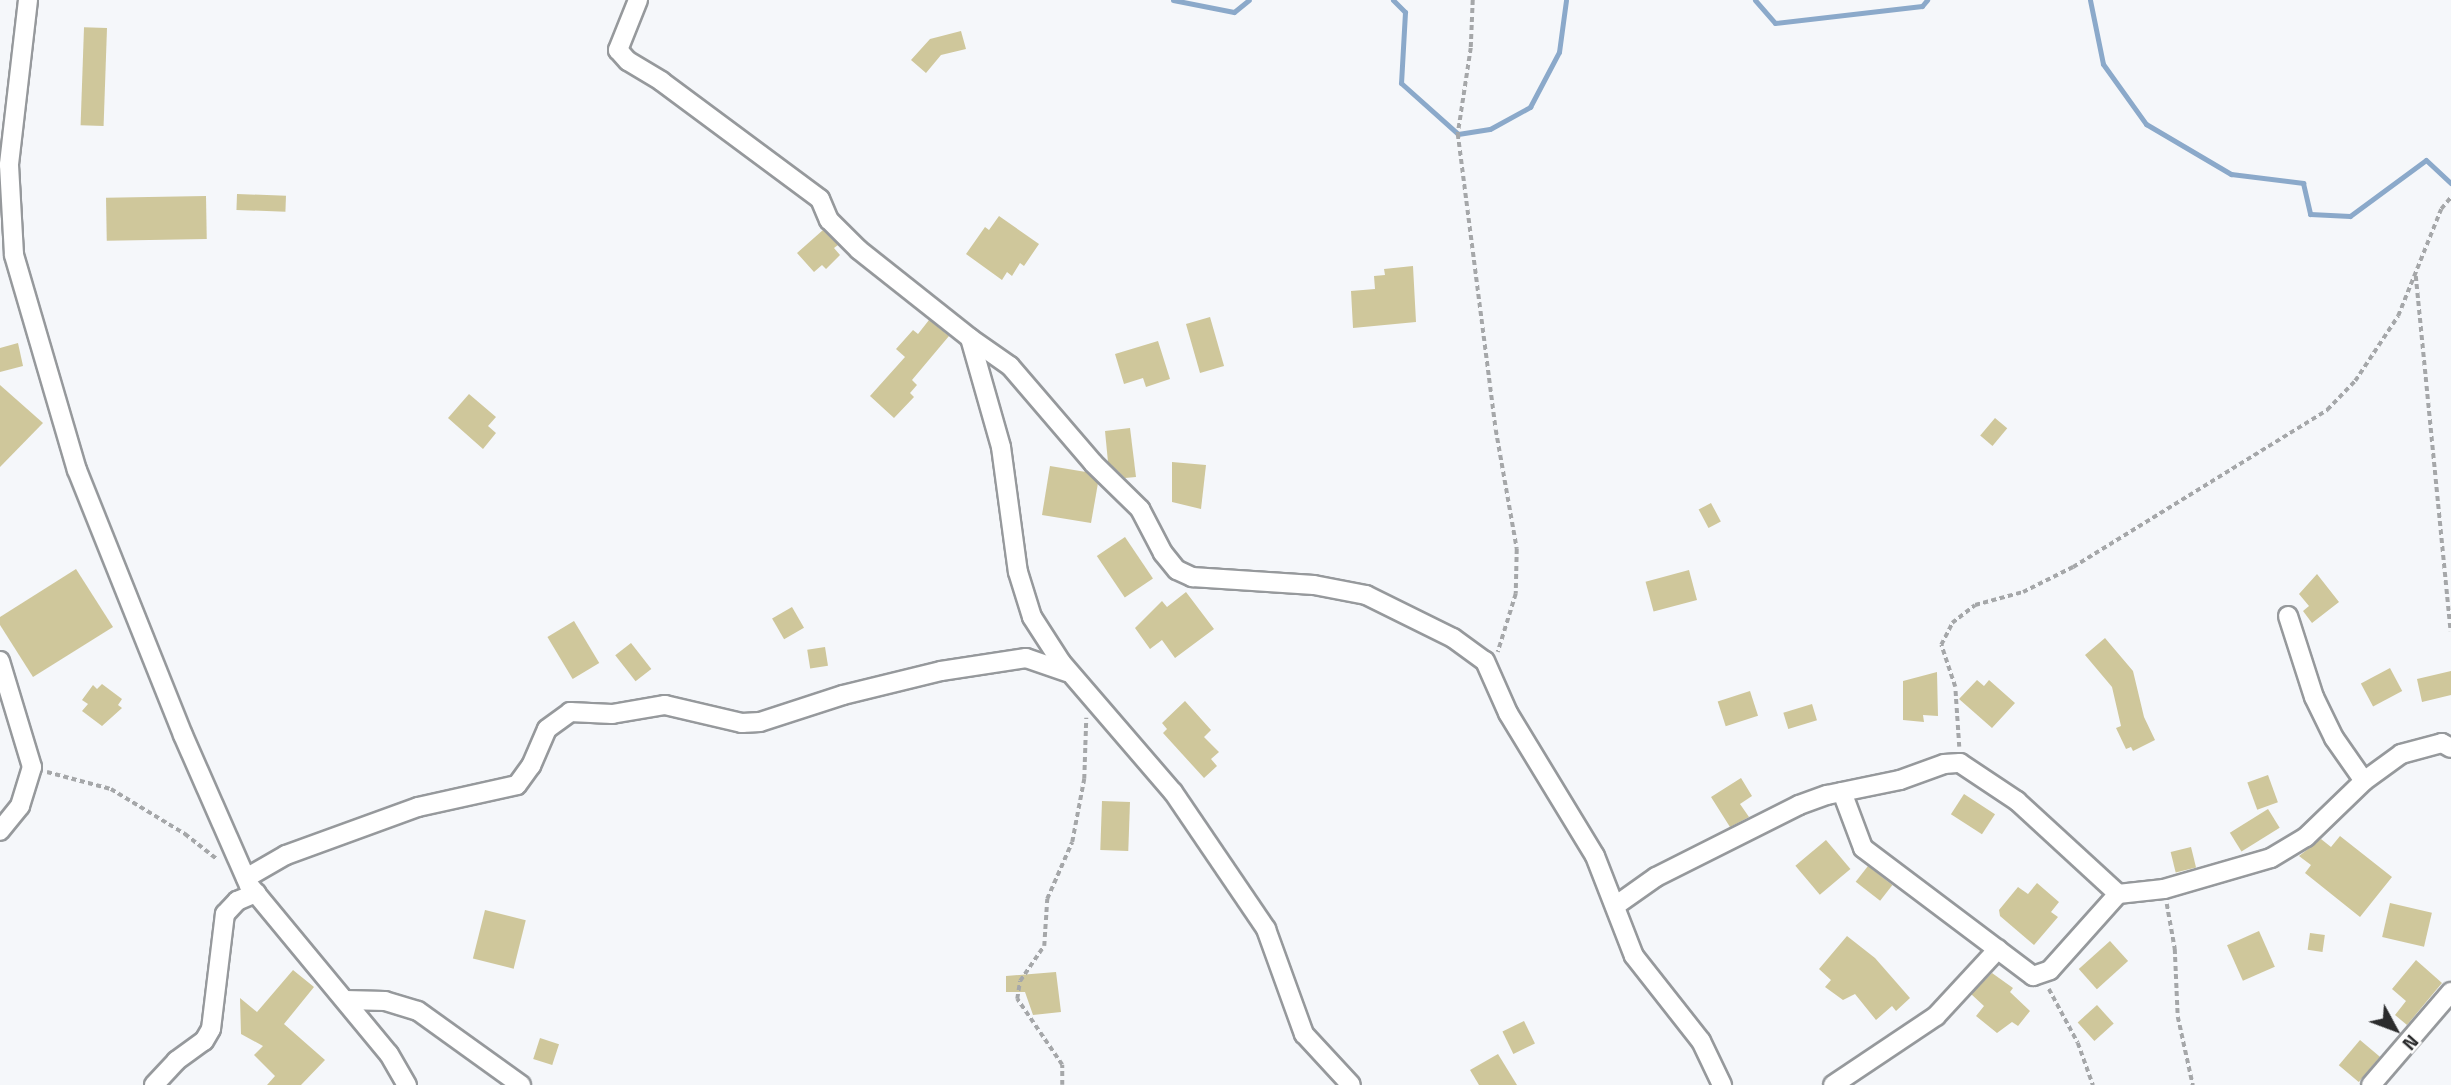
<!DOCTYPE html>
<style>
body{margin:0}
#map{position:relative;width:2451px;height:1085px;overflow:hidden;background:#f5f7fa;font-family:"Titillium Web",sans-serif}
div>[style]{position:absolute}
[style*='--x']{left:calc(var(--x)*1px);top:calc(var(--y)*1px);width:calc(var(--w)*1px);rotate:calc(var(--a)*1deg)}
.stream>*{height:5px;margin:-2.5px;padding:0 2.5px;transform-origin:2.5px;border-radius:2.5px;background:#8ba9ca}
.building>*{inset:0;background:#cfc79b;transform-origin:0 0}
.path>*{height:3.5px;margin-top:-1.75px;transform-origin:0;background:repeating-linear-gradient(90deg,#a5a7a9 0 5px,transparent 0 8.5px)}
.roads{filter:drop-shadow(2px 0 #96999c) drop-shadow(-2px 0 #96999c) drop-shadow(0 2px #96999c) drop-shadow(0 -2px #96999c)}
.street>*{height:18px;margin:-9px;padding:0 9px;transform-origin:9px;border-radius:9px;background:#fff}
span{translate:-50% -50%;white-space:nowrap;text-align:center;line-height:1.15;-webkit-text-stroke:7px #fff;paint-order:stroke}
.north{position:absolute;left:2360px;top:994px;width:70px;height:70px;-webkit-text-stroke:5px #fff;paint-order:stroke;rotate:131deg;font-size:19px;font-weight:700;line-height:28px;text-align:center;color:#2b2c2d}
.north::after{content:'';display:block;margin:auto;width:24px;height:32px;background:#2b2c2d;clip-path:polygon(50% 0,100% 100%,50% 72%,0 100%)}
</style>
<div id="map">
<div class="stream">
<i style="--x:1173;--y:0;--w:62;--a:11.1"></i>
<i style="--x:1234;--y:12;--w:19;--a:-39"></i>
<i style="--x:1393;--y:0;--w:17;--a:45"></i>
<i style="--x:1405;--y:12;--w:71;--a:93.2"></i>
<i style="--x:1401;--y:83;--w:76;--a:41.8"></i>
<i style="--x:1458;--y:134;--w:32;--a:-9"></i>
<i style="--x:1490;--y:129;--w:46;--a:-28.8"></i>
<i style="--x:1530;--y:107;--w:62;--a:-62.2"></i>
<i style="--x:1559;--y:52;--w:52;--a:-82.3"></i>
<i style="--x:1755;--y:0;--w:30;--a:49"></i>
<i style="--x:1775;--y:23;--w:148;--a:-6.6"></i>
<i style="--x:1922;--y:6;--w:8;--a:-50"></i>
<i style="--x:2090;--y:0;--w:65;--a:78.5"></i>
<i style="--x:2103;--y:64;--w:74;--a:54.4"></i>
<i style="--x:2146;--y:124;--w:99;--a:30.5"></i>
<i style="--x:2231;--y:174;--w:73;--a:7.1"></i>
<i style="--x:2303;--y:183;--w:32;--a:77"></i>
<i style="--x:2310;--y:214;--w:40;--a:2.9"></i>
<i style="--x:2350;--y:216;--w:94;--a:-36.4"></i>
<i style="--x:2426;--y:160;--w:34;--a:43"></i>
</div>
<div class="building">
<i style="left:107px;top:28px;width:98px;height:23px;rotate:92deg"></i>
<i style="clip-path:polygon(961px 31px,966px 49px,941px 55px,926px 73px,911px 60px,930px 39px)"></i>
<i style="left:237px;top:194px;width:49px;height:16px;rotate:2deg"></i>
<i style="left:206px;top:196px;width:43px;height:100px;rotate:89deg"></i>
<i style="clip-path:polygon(999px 216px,1039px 244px,1024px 266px,1020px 263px,1012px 276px,1007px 272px,1002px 280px,966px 254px,985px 227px,989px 230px)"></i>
<i style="clip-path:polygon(823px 230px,838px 245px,834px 248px,840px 255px,826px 269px,822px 265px,814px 272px,797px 253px)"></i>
<i style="clip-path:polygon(1413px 266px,1416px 322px,1353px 328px,1351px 291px,1375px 289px,1374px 276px,1385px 275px,1384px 269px)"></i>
<i style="left:1210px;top:317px;width:51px;height:25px;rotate:74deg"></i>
<i style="clip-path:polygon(929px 320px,949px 336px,912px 380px,917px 385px,910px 393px,914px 397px,894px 418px,870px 396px,905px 357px,896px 349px,913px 330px,918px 334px)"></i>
<i style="clip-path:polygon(1158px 341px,1170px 379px,1146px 387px,1143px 378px,1124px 384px,1115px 354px)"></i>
<i style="clip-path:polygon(18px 343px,23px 366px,0 372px,0 348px)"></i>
<i style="clip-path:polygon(0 385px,43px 423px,0 467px)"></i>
<i style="clip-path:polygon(469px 394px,496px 417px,488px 426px,496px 433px,483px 449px,448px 418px)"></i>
<i style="left:1995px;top:418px;width:16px;height:23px;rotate:40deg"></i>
<i style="clip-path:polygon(1130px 428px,1136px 477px,1125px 478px,1108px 462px,1105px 431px)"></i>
<i style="clip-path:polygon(1172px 462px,1206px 465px,1201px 509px,1172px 502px)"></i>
<i style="clip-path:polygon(1050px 466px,1086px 472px,1098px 483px,1091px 523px,1042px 515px)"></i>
<i style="left:1711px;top:503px;width:21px;height:14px;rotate:62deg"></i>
<i style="left:1125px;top:537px;width:50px;height:34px;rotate:56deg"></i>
<i style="clip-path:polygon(76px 569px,113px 627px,33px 677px,0 625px,0 617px)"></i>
<i style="left:1689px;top:570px;width:31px;height:45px;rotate:75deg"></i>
<i style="clip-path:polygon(2317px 574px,2339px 602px,2312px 623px,2303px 611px,2309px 606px,2299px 594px)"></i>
<i style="clip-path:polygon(1186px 592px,1214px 629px,1175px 658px,1162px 640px,1150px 649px,1135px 628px,1162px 601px,1167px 607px)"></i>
<i style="left:792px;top:607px;width:24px;height:23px;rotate:60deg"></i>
<i style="left:574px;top:621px;width:49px;height:31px;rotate:59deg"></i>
<i style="clip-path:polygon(2105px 638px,2133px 671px,2144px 717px,2155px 740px,2133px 751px,2131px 747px,2126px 749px,2116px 728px,2121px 726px,2112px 687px,2085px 655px)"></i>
<i style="left:631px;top:643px;width:33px;height:20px;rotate:52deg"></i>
<i style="left:825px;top:647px;width:19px;height:18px;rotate:81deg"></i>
<i style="left:2390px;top:668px;width:26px;height:33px;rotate:62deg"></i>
<i style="clip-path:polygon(2451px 671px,2451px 695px,2422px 702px,2417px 679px)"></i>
<i style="clip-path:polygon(1937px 672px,1938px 716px,1923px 715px,1924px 722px,1903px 720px,1903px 681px)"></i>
<i style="clip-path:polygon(1977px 680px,1984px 686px,1989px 680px,2015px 703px,1992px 728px,1959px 699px)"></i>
<i style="clip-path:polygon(102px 684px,122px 699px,118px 705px,122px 708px,102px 726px,82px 711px,88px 704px,82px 700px,93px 685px,97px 689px)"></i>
<i style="left:1750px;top:691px;width:26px;height:34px;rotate:72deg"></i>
<i style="clip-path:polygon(1185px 701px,1211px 730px,1204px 737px,1219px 752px,1211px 759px,1217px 766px,1204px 778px,1163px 733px,1167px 729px,1162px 723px)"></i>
<i style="left:1812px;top:704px;width:17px;height:30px;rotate:73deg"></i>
<i style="left:2268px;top:775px;width:29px;height:22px;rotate:70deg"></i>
<i style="clip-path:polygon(1741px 778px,1752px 796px,1740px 804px,1749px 817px,1730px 827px,1711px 797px)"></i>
<i style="left:1964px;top:794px;width:37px;height:24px;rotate:33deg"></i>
<i style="left:1102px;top:801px;width:28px;height:49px;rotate:2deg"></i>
<i style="left:2268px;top:809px;width:22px;height:45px;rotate:58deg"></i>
<i style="clip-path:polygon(2340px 836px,2392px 877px,2360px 917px,2305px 873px,2311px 865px,2299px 856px,2321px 839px,2331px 847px)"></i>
<i style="left:1826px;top:840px;width:38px;height:40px;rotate:50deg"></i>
<i style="left:2191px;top:847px;width:21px;height:21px;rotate:76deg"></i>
<i style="left:1868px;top:866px;width:31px;height:20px;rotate:38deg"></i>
<i style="clip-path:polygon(2037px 883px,2059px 902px,2051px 912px,2058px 917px,2034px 945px,2000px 916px,1999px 910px,2018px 887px,2028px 894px)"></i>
<i style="left:2390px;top:903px;width:43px;height:35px;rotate:13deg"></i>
<i style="left:485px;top:910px;width:42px;height:50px;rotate:14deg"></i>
<i style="left:2259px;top:931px;width:39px;height:35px;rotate:66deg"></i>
<i style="left:2310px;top:933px;width:15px;height:17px;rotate:8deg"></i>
<i style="clip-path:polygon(1847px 936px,1875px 958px,1910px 998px,1896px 1011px,1892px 1006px,1876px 1020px,1855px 994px,1843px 1000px,1825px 987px,1831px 980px,1819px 969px)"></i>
<i style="left:2110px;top:941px;width:27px;height:42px;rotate:48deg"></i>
<i style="clip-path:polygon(2416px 960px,2442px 983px,2407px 1025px,2395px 1015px,2406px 1001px,2392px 989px)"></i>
<i style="clip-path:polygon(293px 970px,314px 987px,284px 1024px,325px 1060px,301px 1085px,267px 1085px,275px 1076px,254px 1055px,263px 1046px,241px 1034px,240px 998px,257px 1012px)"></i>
<i style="clip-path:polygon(1056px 972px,1061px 1012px,1033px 1015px,1025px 992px,1006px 992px,1006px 976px)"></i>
<i style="clip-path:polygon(1992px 973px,2013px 988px,2010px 992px,2030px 1011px,2018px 1026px,2012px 1022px,1997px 1033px,1976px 1016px,1984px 1006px,1971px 994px)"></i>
<i style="left:2097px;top:1005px;width:25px;height:26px;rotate:48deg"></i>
<i style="left:1524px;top:1021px;width:25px;height:24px;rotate:64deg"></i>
<i style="left:540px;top:1038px;width:20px;height:22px;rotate:18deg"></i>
<i style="left:2360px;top:1040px;width:26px;height:33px;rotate:40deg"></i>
<i style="clip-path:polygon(1498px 1054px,1517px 1085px,1479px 1085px,1470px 1070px)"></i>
</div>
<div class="path">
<i style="--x:1473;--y:0;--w:48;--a:92.4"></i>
<i style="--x:1471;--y:48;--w:87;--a:98.6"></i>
<i style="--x:1458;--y:134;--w:298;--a:82.7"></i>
<i style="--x:1496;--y:430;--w:121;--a:80"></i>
<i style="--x:1517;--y:549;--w:45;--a:91.3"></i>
<i style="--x:1516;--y:594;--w:61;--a:107.2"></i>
<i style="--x:2416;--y:276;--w:357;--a:84.4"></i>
<i style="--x:1959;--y:747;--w:60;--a:-93.8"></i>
<i style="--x:1955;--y:687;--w:44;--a:-108.4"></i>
<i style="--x:1941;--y:645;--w:25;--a:-63"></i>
<i style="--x:1952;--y:623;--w:29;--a:-38"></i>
<i style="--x:1975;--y:605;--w:50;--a:-15.2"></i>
<i style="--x:2023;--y:592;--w:56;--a:-26.6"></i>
<i style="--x:2073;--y:567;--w:299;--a:-31.7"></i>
<i style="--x:2327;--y:410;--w:40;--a:-46"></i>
<i style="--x:2355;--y:381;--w:78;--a:-56.5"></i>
<i style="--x:2398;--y:316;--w:115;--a:-68.1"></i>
<i style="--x:2441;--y:209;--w:16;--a:-50"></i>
<i style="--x:47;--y:772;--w:66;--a:14.9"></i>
<i style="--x:111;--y:789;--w:87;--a:31.3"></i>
<i style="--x:185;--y:834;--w:42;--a:38.2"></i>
<i style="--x:2167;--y:904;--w:46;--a:79.9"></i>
<i style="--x:2175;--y:949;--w:68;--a:87.5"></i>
<i style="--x:2178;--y:1017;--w:70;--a:77.6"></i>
<i style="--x:2049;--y:989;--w:61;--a:61.8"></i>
<i style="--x:2078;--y:1043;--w:45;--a:70.3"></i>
<i style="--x:1062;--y:1085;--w:20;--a:-90"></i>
<i style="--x:1062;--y:1065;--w:80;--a:-124.3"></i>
<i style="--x:1017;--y:999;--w:18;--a:-81"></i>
<i style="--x:1020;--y:981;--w:42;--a:-55.6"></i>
<i style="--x:1044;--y:946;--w:47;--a:-86.3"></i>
<i style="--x:1047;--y:899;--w:62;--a:-66.3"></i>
<i style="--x:1072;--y:842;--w:64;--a:-79.2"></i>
<i style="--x:1084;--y:779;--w:61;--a:-88.1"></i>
</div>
<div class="roads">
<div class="street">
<i style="--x:28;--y:0;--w:166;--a:96.6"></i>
<i style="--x:9;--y:165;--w:90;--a:86.8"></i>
<i style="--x:14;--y:255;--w:224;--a:73.7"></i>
<i style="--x:77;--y:470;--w:285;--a:68.2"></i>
<i style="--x:183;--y:735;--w:164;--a:66.3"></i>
<i style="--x:249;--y:885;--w:219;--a:50.4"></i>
<i style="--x:389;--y:1054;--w:36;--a:60"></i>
<i style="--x:638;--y:0;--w:54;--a:111.8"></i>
<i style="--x:618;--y:50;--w:15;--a:48"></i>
<i style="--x:628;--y:61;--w:39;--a:31"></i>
<i style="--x:661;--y:81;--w:198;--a:36.6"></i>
<i style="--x:820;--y:199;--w:23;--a:67"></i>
<i style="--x:829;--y:220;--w:42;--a:45"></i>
<i style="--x:859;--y:250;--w:142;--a:38.4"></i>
<i style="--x:970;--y:338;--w:113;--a:74.1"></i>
<i style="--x:1001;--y:447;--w:126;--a:82.3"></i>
<i style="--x:1018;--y:572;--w:47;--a:72.7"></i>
<i style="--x:1032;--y:617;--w:54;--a:57.2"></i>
<i style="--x:1061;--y:662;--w:172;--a:49.3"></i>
<i style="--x:1173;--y:792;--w:166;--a:55.8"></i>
<i style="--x:1266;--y:929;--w:112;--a:70.1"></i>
<i style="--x:1304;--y:1034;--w:69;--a:47.3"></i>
<i style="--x:970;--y:338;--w:49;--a:35"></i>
<i style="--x:1010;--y:366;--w:128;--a:49.4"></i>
<i style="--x:1093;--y:463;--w:66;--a:44.4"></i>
<i style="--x:1140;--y:509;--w:50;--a:62.4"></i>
<i style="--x:1163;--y:553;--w:22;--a:51"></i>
<i style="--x:1177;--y:570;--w:17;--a:25"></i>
<i style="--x:1192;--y:577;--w:122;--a:3.8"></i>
<i style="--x:1314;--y:585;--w:53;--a:10.9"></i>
<i style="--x:1366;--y:595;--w:97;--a:26.3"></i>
<i style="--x:1453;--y:638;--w:39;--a:36"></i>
<i style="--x:1485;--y:661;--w:57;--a:66.1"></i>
<i style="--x:1508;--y:713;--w:167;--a:58.7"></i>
<i style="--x:1595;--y:856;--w:107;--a:68.7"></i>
<i style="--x:1634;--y:956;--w:108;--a:51.8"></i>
<i style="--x:1701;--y:1041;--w:49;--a:64.5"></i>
<i style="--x:2288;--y:616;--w:85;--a:72.2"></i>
<i style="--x:2314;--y:697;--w:46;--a:64"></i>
<i style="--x:2334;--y:738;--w:52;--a:55.1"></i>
<i style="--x:0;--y:661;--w:111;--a:73.2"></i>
<i style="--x:32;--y:767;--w:41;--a:107.1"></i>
<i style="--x:20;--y:806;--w:32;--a:129"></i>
<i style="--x:1842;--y:792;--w:60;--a:69.4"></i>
<i style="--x:1863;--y:848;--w:213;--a:37"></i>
<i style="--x:2033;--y:976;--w:18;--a:-19"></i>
<i style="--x:2050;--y:970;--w:102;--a:-48.2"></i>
<i style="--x:246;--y:878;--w:46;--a:-29.9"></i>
<i style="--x:286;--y:855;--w:140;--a:-20"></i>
<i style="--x:418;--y:807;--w:101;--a:-12.5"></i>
<i style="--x:517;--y:785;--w:24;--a:-54"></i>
<i style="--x:531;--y:766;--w:40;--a:-66.6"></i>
<i style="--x:547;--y:729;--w:29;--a:-36"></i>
<i style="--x:570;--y:712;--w:42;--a:2.7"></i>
<i style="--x:612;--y:714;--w:54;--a:-9.6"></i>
<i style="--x:665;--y:705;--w:79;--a:13.2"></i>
<i style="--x:742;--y:723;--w:18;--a:-3"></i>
<i style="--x:760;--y:722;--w:87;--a:-18"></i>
<i style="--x:843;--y:695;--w:101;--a:-13.8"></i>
<i style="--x:941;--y:671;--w:86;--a:-8.7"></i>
<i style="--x:1026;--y:658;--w:43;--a:18.9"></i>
<i style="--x:1615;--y:906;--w:50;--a:-35.3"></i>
<i style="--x:1656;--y:877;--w:160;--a:-26.7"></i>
<i style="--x:1799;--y:805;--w:30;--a:-20"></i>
<i style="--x:1827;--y:795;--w:75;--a:-11.6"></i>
<i style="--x:1900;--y:780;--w:47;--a:-20"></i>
<i style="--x:1944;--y:764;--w:16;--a:-4"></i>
<i style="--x:1960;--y:763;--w:69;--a:33.7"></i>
<i style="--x:2017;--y:801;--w:137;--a:42.6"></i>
<i style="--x:2118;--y:894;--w:46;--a:-6.2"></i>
<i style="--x:2164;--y:889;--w:111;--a:-16.2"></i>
<i style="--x:2271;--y:858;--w:41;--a:-31"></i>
<i style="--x:2306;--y:837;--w:81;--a:-44"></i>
<i style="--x:2364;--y:781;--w:46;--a:-36.1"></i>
<i style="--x:2401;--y:754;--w:42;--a:-15"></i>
<i style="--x:2442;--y:743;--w:10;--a:29"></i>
<i style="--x:345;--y:1000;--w:40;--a:1.4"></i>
<i style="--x:385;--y:1001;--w:34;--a:17"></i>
<i style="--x:418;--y:1011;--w:127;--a:35.7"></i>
<i style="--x:154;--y:1085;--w:33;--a:-47"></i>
<i style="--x:176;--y:1061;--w:34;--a:-36"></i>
<i style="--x:204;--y:1041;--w:14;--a:-60"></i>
<i style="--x:211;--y:1029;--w:116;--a:-83.1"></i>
<i style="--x:225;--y:914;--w:18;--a:-47"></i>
<i style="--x:237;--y:901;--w:21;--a:-23"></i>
<i style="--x:1833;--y:1085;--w:124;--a:-33.8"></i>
<i style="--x:1936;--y:1016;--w:91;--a:-47.2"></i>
<i style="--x:2371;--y:1085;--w:123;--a:-49.3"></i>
</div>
</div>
<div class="north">N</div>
</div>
